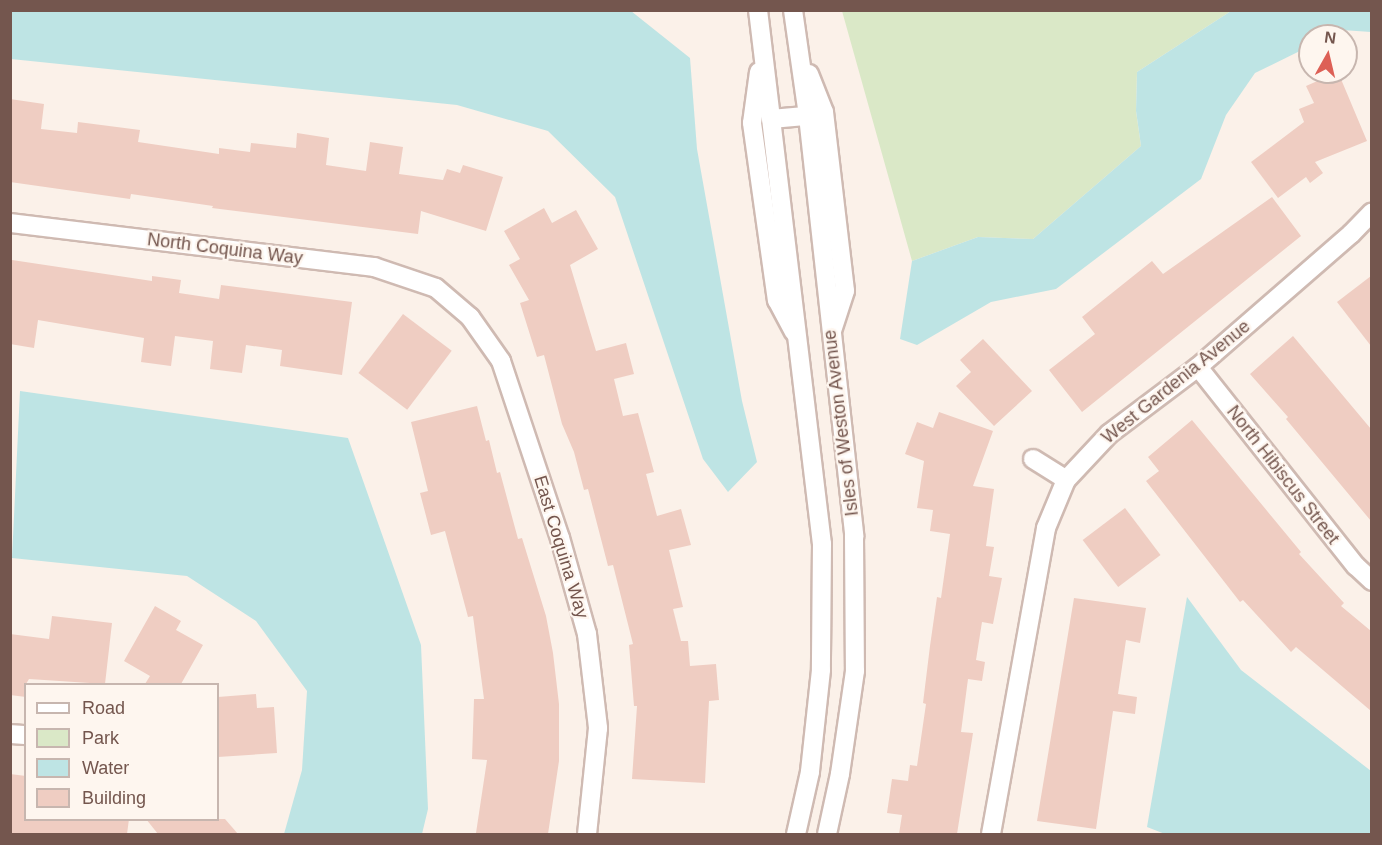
<!DOCTYPE html>
<style>
body{margin:0}
#map{position:relative;width:1382px;height:845px;overflow:hidden;background:#fbf1e9;font-family:Arial,sans-serif}
div>[style]{position:absolute}
[style*='--x']{left:calc(var(--x)*1px);top:calc(var(--y)*1px);width:calc(var(--w)*1px);rotate:calc(var(--a)*1deg)}
.green>*{inset:0;background:#dae8c7}
.water>*{inset:0;background:#bee4e4}
.building>*{inset:0;background:#efcdc2;transform-origin:0 0}
.roads{filter:drop-shadow(2px 0 #cfbab2) drop-shadow(-2px 0 #cfbab2) drop-shadow(0 2px #cfbab2) drop-shadow(0 -2px #cfbab2)}
.minor>*{height:18px;margin:-9px;padding:0 9px;transform-origin:9px;border-radius:9px;background:#fff}
span{translate:-50% -50%;white-space:nowrap;text-align:center;line-height:1.15;-webkit-text-stroke:4.5px #fef6ef;paint-order:stroke}
.street-label{font-size:18px;color:#74564e}
.frame{position:absolute;inset:0;border:12px solid #74564e;pointer-events:none}
.legend{position:absolute;left:24px;top:683px;width:195px;height:138px;box-sizing:border-box;background:#fef6ef;border:2px solid #c7b6af;margin:0;padding:8px 10px;list-style:none;font-size:18px;color:#74564e}
.legend li{display:flex;align-items:center;gap:12px;height:30px}
.legend b{width:30px;border:2px solid #c7b6af}
.north{position:absolute;left:1298px;top:24px;width:60px;height:60px;box-sizing:border-box;background:#fef6ef;border:2px solid #c7b6af;border-radius:50%;rotate:8deg;font-size:16px;font-weight:700;line-height:24px;text-align:center;color:#74564e}
.north::after{content:'';display:block;margin:auto;width:21px;height:27px;background:#dd6056;clip-path:polygon(50% 0,100% 100%,50% 72%,0 100%)}
</style>
<div id="map">
<div class="green">
<i style="clip-path:polygon(842px 11px,1231px 11px,1137px 72px,1136px 111px,1141px 146px,1033px 239px,978px 237px,912px 261px)"></i>
</div>
<div class="water">
<i style="clip-path:polygon(11px 10px,631px 11px,690px 58px,697px 149px,742px 401px,757px 462px,728px 492px,703px 459px,615px 197px,548px 131px,457px 105px,11px 59px)"></i>
<i style="clip-path:polygon(1231px 11px,1371px 11px,1371px 32px,1342px 30px,1330px 36px,1310px 36px,1310px 46px,1255px 73px,1226px 115px,1201px 179px,1056px 289px,991px 302px,917px 345px,900px 339px,912px 261px,978px 237px,1033px 239px,1141px 146px,1136px 111px,1137px 72px)"></i>
<i style="clip-path:polygon(20px 391px,348px 438px,421px 645px,428px 809px,422px 834px,284px 834px,302px 770px,307px 691px,256px 621px,187px 576px,12px 558px)"></i>
<i style="clip-path:polygon(1187px 597px,1241px 670px,1371px 771px,1371px 834px,1165px 834px,1147px 827px)"></i>
</div>
<div class="building">
<i style="clip-path:polygon(1338px 72px,1367px 141px,1315px 162px,1323px 173px,1310px 183px,1306px 177px,1278px 198px,1251px 162px,1304px 122px,1299px 109px,1314px 103px,1306px 86px)"></i>
<i style="clip-path:polygon(10px 99px,44px 104px,41px 129px,77px 133px,78px 122px,140px 130px,138px 142px,219px 154px,219px 148px,250px 152px,251px 143px,296px 148px,297px 133px,329px 138px,326px 165px,366px 171px,370px 142px,403px 147px,399px 174px,443px 180px,447px 169px,460px 173px,463px 165px,503px 177px,486px 231px,421px 211px,418px 234px,212px 208px,213px 206px,131px 194px,130px 199px,10px 182px)"></i>
<i style="clip-path:polygon(1272px 197px,1301px 236px,1082px 412px,1049px 370px,1095px 334px,1082px 317px,1152px 261px,1163px 274px)"></i>
<i style="clip-path:polygon(544px 208px,552px 223px,576px 210px,598px 249px,570px 265px,596px 351px,626px 343px,634px 374px,614px 379px,623px 416px,638px 413px,654px 472px,646px 474px,657px 516px,681px 509px,691px 545px,669px 550px,683px 607px,673px 609px,681px 641px,688px 641px,690px 666px,716px 664px,719px 700px,709px 701px,705px 783px,632px 779px,637px 706px,634px 706px,629px 645px,633px 644px,613px 565px,608px 566px,588px 489px,584px 490px,574px 452px,562px 424px,544px 355px,537px 357px,520px 303px,529px 300px,509px 265px,520px 259px,504px 231px)"></i>
<i style="clip-path:polygon(12px 260px,152px 281px,152px 276px,181px 280px,179px 293px,219px 299px,221px 285px,352px 302px,342px 375px,280px 366px,282px 350px,246px 345px,242px 373px,210px 369px,213px 341px,175px 336px,171px 366px,141px 362px,144px 338px,38px 320px,34px 348px,10px 344px)"></i>
<i style="clip-path:polygon(1371px 276px,1371px 346px,1337px 302px)"></i>
<i style="left:403px;top:314px;width:61px;height:74px;rotate:37deg"></i>
<i style="clip-path:polygon(1293px 336px,1371px 429px,1371px 521px,1286px 419px,1288px 417px,1250px 374px)"></i>
<i style="clip-path:polygon(983px 339px,1032px 391px,994px 426px,956px 386px,971px 372px,960px 360px)"></i>
<i style="clip-path:polygon(477px 406px,486px 441px,489px 440px,497px 473px,500px 472px,518px 539px,522px 538px,546px 616px,553px 653px,559px 704px,559px 761px,548px 834px,476px 833px,487px 760px,472px 759px,474px 699px,484px 699px,473px 616px,468px 617px,445px 531px,431px 535px,420px 493px,428px 491px,411px 422px)"></i>
<i style="clip-path:polygon(939px 412px,993px 431px,973px 486px,994px 489px,986px 546px,994px 547px,989px 576px,1002px 578px,993px 624px,982px 622px,976px 660px,985px 662px,982px 681px,968px 679px,961px 732px,973px 733px,957px 834px,899px 834px,902px 815px,887px 813px,892px 779px,908px 781px,910px 765px,917px 766px,926px 704px,923px 703px,930px 646px,937px 597px,941px 598px,950px 534px,930px 531px,933px 510px,917px 508px,924px 461px,905px 454px,917px 422px,933px 428px)"></i>
<i style="clip-path:polygon(1192px 420px,1301px 552px,1299px 554px,1344px 603px,1341px 606px,1371px 631px,1371px 711px,1296px 647px,1291px 652px,1243px 600px,1240px 602px,1146px 481px,1159px 471px,1148px 457px)"></i>
<i style="left:1125px;top:508px;width:59px;height:53px;rotate:53deg"></i>
<i style="clip-path:polygon(1074px 598px,1146px 608px,1140px 643px,1126px 640px,1118px 694px,1137px 697px,1135px 714px,1113px 711px,1096px 829px,1037px 821px)"></i>
<i style="clip-path:polygon(155px 606px,181px 621px,176px 630px,203px 645px,181px 684px,145px 684px,150px 676px,124px 661px)"></i>
<i style="clip-path:polygon(52px 616px,112px 623px,105px 684px,29px 679px,26px 684px,26px 697px,10px 695px,10px 634px,49px 639px)"></i>
<i style="clip-path:polygon(256px 694px,257px 708px,274px 707px,277px 753px,218px 757px,218px 697px)"></i>
<i style="clip-path:polygon(10px 774px,26px 776px,26px 819px,129px 819px,127px 834px,10px 834px)"></i>
<i style="clip-path:polygon(146px 819px,225px 819px,238px 834px,158px 834px)"></i>
</div>
<div class="roads">
<div class="minor">
<i style="--x:758;--y:10;--w:538;--a:83.17"></i>
<i style="--x:822;--y:544;--w:126;--a:90.5"></i>
<i style="--x:821;--y:670;--w:103;--a:96.2"></i>
<i style="--x:810;--y:772;--w:64;--a:102.7"></i>
<i style="--x:793;--y:10;--w:107;--a:81.9"></i>
<i style="--x:808;--y:116;--w:423;--a:83.7"></i>
<i style="--x:854;--y:536;--w:135;--a:89.6"></i>
<i style="--x:855;--y:671;--w:104;--a:98.3"></i>
<i style="--x:840;--y:774;--w:61;--a:102.2"></i>
<i style="--x:759;--y:72;--w:51;--a:97.8"></i>
<i style="--x:752;--y:123;--w:179;--a:82"></i>
<i style="--x:777;--y:300;--w:36;--a:62"></i>
<i style="--x:809;--y:74;--w:41;--a:68.5"></i>
<i style="--x:824;--y:112;--w:180;--a:83.3"></i>
<i style="--x:845;--y:291;--w:40;--a:108"></i>
<i style="--x:771;--y:119;--w:37;--a:-5"></i>
<i style="--x:10;--y:223;--w:367;--a:6.9"></i>
<i style="--x:374;--y:267;--w:65;--a:18.7"></i>
<i style="--x:436;--y:288;--w:45;--a:40.5"></i>
<i style="--x:470;--y:317;--w:54;--a:54.8"></i>
<i style="--x:501;--y:361;--w:187;--a:71.6"></i>
<i style="--x:560;--y:538;--w:100;--a:74.3"></i>
<i style="--x:587;--y:634;--w:95;--a:83.3"></i>
<i style="--x:598;--y:728;--w:107;--a:95.9"></i>
<i style="--x:1198;--y:367;--w:254;--a:51.6"></i>
<i style="--x:1356;--y:566;--w:22;--a:43"></i>
<i style="--x:1033;--y:459;--w:39;--a:32"></i>
<i style="--x:10;--y:734;--w:16;--a:4"></i>
<i style="--x:991;--y:834;--w:311;--a:-79.8"></i>
<i style="--x:1046;--y:528;--w:52;--a:-67.4"></i>
<i style="--x:1066;--y:480;--w:63;--a:-46.9"></i>
<i style="--x:1109;--y:434;--w:111;--a:-37"></i>
<i style="--x:1198;--y:367;--w:203;--a:-41"></i>
<i style="--x:1351;--y:234;--w:30;--a:-46"></i>
</div>
</div>
<div class="street-label">
<span style="left:225px;top:249px;rotate:7deg">North Coquina Way</span>
<span style="left:1176px;top:382px;rotate:-39deg">West Gardenia Avenue</span>
<span style="left:841px;top:423px;rotate:-97deg">Isles of Weston Avenue</span>
<span style="left:1283px;top:475px;rotate:52deg">North Hibiscus Street</span>
<span style="left:561px;top:547px;rotate:73deg">East Coquina Way</span>
</div>
<div class="frame"></div>
<ul class="legend">
<li><b style="height:8px;background:#fff"></b>Road</li>
<li><b style="height:16px;background:#dae8c7"></b>Park</li>
<li><b style="height:16px;background:#bee4e4"></b>Water</li>
<li><b style="height:16px;background:#efcdc2"></b>Building</li>
</ul>
<div class="north">N</div>
</div>
